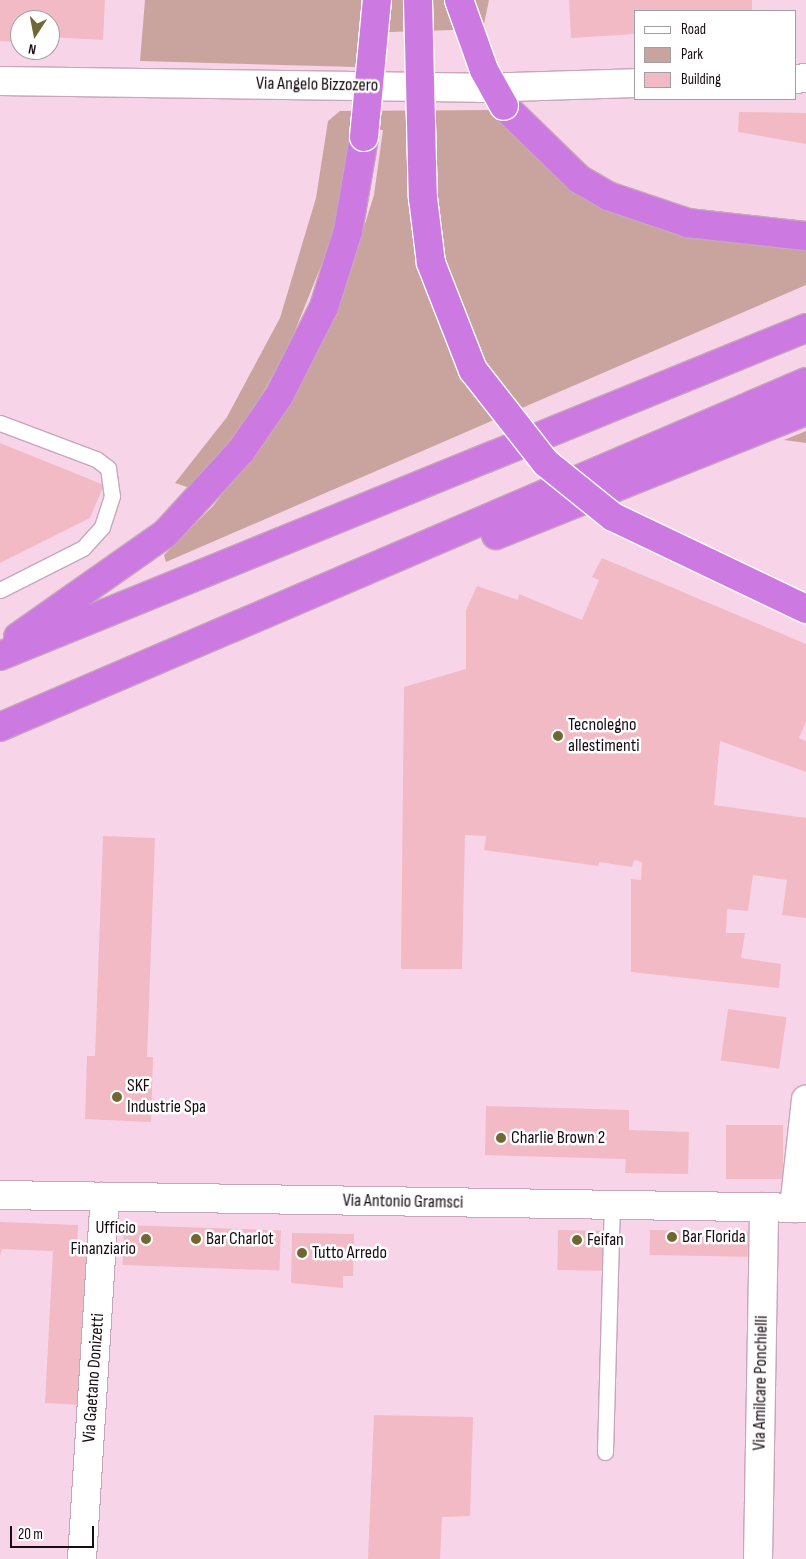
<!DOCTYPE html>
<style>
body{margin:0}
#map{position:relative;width:806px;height:1559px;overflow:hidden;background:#f8d4e9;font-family:"Sofia Sans Condensed",sans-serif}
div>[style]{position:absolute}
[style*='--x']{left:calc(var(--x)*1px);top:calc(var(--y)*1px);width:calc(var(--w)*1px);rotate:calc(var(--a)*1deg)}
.green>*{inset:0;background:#c9a49f}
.building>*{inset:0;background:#f2bac5;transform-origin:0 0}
.roads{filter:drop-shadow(1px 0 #c8a6ba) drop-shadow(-1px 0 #c8a6ba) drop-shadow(0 1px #c8a6ba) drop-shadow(0 -1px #c8a6ba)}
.lane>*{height:15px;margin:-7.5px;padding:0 7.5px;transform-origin:7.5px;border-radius:7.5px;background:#fff}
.street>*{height:28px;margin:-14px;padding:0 14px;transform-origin:14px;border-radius:14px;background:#fff}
.highway>*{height:28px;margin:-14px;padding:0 14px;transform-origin:14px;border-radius:14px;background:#cc79e2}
.bridges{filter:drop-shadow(1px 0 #fff) drop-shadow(-1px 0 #fff) drop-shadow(0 1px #fff) drop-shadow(0 -1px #fff)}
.highway-bridge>*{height:28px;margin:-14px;padding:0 14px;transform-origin:14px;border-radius:14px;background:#cc79e2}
.dots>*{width:14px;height:14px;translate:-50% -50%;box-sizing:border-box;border:2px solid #fff;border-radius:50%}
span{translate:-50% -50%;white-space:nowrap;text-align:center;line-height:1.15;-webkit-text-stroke:5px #fff;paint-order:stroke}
.street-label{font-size:18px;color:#190d14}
.poi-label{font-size:18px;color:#190d14}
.left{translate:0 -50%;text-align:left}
.right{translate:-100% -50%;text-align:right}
.legend{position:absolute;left:634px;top:10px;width:162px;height:90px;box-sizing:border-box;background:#fff;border:1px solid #a39ea1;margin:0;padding:6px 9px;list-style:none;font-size:15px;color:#190d14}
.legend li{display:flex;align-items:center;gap:10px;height:25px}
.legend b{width:25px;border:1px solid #a39ea1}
.north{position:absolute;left:10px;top:10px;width:50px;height:50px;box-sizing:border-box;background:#fff;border:1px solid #a39ea1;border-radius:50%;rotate:191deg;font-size:14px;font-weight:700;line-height:20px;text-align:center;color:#190d14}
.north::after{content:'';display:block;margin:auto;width:18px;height:22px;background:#716733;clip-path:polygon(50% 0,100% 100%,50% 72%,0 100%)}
.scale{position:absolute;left:10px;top:1526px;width:84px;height:22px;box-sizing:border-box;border:2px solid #190d14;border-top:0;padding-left:6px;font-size:15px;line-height:18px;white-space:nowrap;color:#190d14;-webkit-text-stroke:4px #fff;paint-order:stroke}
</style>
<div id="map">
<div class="green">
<i style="clip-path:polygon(145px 0,489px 0,483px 29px,359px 33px,356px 67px,140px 61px)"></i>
<i style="clip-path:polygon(494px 110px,515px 133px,701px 237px,806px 247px,806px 285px,166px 562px,164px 555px,213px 506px,253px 454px,323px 338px,350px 272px,374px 195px,383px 130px,352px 129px,344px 193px,331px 241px,290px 343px,259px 400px,227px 448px,190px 488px,175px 483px,227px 417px,280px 318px,316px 198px,328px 121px,340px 111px)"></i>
<i style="clip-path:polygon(806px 431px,806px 443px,784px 440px)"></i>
</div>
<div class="building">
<i style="clip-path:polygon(0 0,105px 0,103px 40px,50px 37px,50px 20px,20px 20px,20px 42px,0 41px)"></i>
<i style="clip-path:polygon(569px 0,752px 0,752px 11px,635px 11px,635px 34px,571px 38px)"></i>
<i style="clip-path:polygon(739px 112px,806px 113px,806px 144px,738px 132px)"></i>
<i style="clip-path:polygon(0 443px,104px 485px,90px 518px,0 563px)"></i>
<i style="clip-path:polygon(602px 558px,806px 644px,806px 721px,799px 738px,806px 741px,806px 772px,720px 741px,714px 805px,806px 818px,806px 918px,782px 915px,787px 880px,753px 875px,748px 911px,727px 909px,726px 933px,745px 933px,741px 958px,781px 964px,779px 988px,631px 972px,631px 879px,641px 880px,642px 862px,634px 860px,632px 867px,599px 862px,598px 866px,484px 850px,486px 836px,465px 835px,462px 969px,401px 969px,404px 687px,466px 669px,466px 610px,477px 586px,518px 600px,519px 594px,582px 620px,599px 580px,592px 577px)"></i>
<i style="clip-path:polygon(103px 836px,155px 838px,147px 1057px,153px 1057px,151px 1122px,85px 1119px,87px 1056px,95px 1056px)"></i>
<i style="left:728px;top:1009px;width:59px;height:52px;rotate:8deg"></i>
<i style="clip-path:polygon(486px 1106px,629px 1110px,629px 1130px,689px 1132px,688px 1174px,625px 1173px,626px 1159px,485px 1155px)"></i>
<i style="left:726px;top:1125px;width:57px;height:54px"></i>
<i style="clip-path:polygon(0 1222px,78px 1225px,77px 1252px,92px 1253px,84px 1405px,45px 1403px,53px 1251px,2px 1249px,0 1256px)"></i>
<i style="left:124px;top:1225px;width:157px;height:40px;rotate:2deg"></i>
<i style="left:558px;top:1230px;width:47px;height:40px;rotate:1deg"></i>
<i style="left:650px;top:1230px;width:98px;height:25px;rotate:1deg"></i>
<i style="clip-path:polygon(292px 1233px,354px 1234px,353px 1276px,343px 1276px,343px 1288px,291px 1283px)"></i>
<i style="clip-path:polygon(374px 1415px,473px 1417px,470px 1516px,442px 1517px,440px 1559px,368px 1559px)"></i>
</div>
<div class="roads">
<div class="lane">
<i style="--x:0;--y:423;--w:103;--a:20.6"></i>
<i style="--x:96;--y:459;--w:15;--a:37"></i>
<i style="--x:108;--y:468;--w:28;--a:82"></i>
<i style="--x:112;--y:496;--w:33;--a:108"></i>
<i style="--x:102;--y:527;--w:28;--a:132"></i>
<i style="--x:83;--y:548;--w:93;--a:153.2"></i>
<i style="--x:605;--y:1452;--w:247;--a:-88.4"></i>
</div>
<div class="street">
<i style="--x:795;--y:79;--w:11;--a:-5"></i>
<i style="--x:0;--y:81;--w:480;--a:0.8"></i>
<i style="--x:480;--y:88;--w:155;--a:-1.8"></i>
<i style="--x:0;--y:1195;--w:806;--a:0.92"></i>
<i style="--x:794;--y:1208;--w:109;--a:-83.7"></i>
<i style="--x:82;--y:1559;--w:363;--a:-86.4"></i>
<i style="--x:758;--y:1559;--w:352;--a:-89"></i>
</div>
<div class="highway">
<i style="--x:504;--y:106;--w:105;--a:44.2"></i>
<i style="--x:579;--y:179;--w:34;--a:30"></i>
<i style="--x:608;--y:196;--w:84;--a:18.6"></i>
<i style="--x:688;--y:223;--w:119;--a:6.3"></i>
<i style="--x:496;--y:535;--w:334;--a:-21.8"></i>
<i style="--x:18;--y:637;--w:181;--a:-35.1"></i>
<i style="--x:166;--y:533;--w:111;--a:-47.6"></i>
<i style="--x:241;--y:451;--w:67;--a:-55.4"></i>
<i style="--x:279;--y:396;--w:100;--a:-63.2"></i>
<i style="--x:324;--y:307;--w:80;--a:-72.5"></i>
<i style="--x:348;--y:231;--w:95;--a:-80.3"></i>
<i style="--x:0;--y:656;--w:870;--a:-22.14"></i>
<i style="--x:0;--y:727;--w:877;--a:-23.17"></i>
</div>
</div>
<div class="bridges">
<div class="highway-bridge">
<i style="--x:418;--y:0;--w:198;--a:88.6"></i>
<i style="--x:423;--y:198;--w:65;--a:83"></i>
<i style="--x:431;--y:263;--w:115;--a:68.6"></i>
<i style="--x:473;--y:370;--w:118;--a:51.9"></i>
<i style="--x:546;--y:463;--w:86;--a:38.9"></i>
<i style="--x:613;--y:517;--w:214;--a:25.5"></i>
<i style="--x:459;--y:0;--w:74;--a:70.3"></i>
<i style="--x:484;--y:70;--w:41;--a:60.9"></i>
<i style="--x:364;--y:137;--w:138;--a:-84.6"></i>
</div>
</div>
<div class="dots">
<i style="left:558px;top:736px;background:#716733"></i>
<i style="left:117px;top:1097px;background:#716733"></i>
<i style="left:501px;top:1138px;background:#716733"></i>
<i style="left:672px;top:1237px;background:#716733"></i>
<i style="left:146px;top:1239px;background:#716733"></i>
<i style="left:196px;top:1239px;background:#716733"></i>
<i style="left:577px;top:1240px;background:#716733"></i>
<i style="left:302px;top:1253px;background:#716733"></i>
</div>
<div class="street-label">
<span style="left:317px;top:85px;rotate:1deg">Via Angelo Bizzozero</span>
<span style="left:403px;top:1202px;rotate:1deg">Via Antonio Gramsci</span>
<span style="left:94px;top:1378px;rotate:-86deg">Via Gaetano Donizetti</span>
<span style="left:761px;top:1383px;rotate:-89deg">Via Amilcare Ponchielli</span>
</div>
<div class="poi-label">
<span class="left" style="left:568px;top:736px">Tecnolegno<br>allestimenti</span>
<span class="left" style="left:127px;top:1097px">SKF<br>Industrie Spa</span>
<span class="left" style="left:511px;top:1138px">Charlie Brown 2</span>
<span class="right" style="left:136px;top:1239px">Ufficio<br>Finanziario</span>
<span class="left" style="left:682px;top:1237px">Bar Florida</span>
<span class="left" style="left:206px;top:1239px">Bar Charlot</span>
<span class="left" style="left:587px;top:1240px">Feifan</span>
<span class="left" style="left:312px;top:1253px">Tutto Arredo</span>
</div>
<ul class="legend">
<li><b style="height:6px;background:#fff"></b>Road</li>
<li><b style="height:14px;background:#c9a49f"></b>Park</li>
<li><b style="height:14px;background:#f2bac5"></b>Building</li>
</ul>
<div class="north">N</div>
<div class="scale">20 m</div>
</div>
